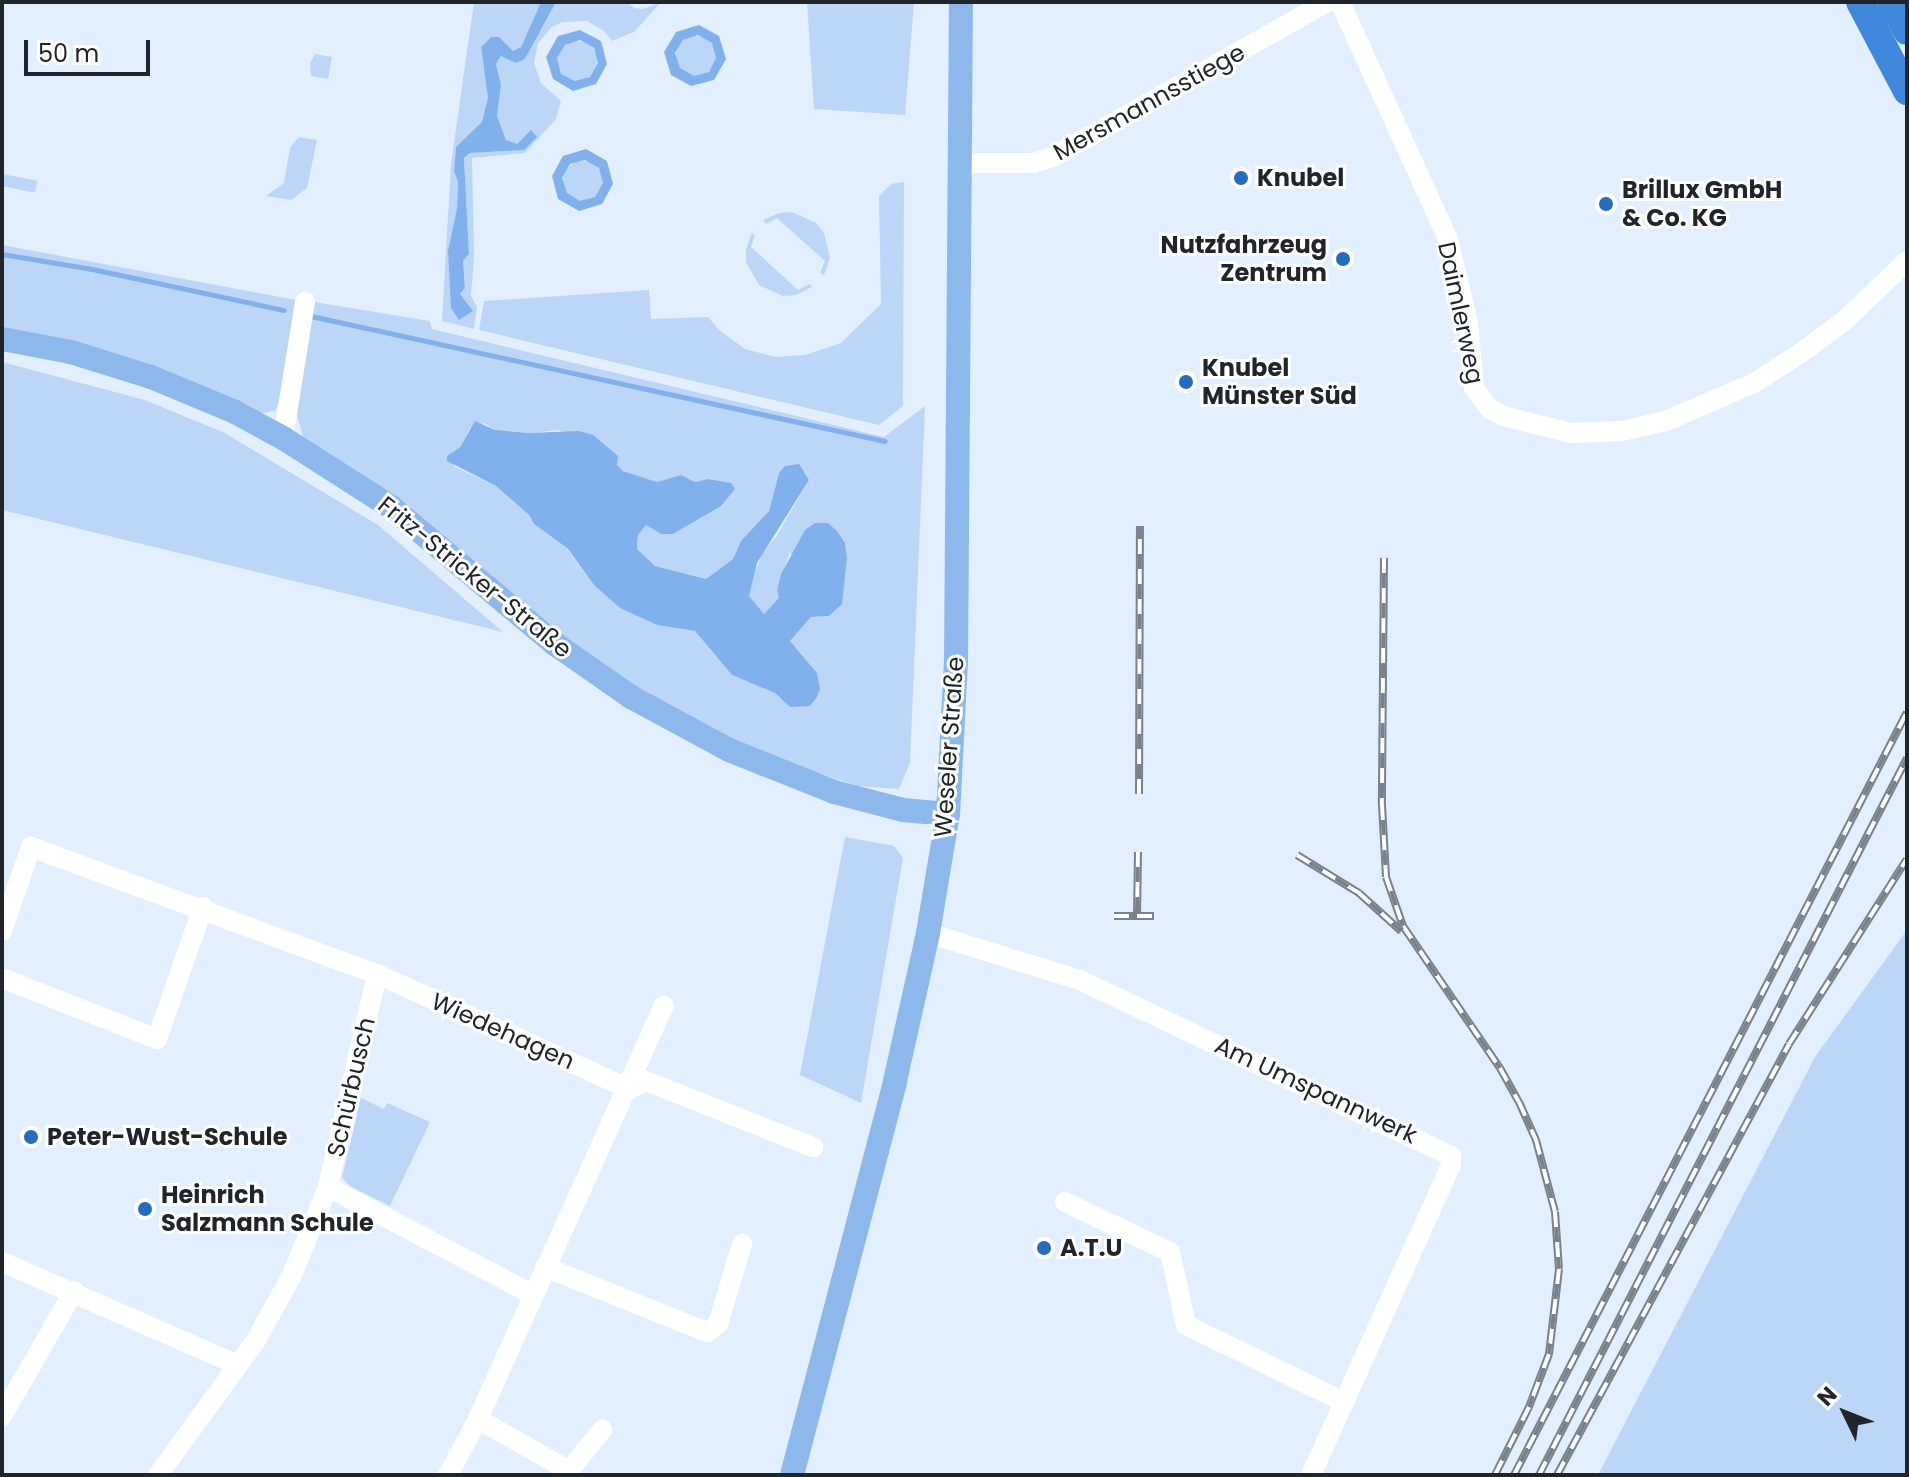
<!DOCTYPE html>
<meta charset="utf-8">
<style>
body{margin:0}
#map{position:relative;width:1909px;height:1477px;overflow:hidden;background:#e2effe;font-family:Poppins,sans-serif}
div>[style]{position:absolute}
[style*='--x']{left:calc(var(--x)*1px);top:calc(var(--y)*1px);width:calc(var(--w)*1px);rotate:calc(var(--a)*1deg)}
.green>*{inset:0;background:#bbd6f7;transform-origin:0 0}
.round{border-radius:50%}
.water>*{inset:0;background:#81b1ed}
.stream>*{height:5px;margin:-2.5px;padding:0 2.5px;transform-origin:2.5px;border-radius:2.5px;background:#81b1ed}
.minor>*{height:20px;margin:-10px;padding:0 10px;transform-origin:10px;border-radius:10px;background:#fff}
.major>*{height:24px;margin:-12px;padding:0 12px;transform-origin:12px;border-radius:12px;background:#8cb8eb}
.highway>*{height:28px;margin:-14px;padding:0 14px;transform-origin:14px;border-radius:14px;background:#3f88dd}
.rail>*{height:8px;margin-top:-4px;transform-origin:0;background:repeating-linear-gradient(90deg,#fff 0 15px,#79828c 0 30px);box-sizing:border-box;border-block:2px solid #79828c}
.dots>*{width:22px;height:22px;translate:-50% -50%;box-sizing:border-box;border:4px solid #fff;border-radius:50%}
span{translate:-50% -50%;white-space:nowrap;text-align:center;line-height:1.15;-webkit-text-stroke:6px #fff;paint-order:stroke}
.street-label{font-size:24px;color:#20252c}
.poi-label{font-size:24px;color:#20252c;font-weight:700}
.left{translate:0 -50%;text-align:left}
.right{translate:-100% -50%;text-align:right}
.frame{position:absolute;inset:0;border:4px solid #20252c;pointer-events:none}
.north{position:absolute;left:1805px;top:1373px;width:80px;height:80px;-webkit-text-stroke:6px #fff;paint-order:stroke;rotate:313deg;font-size:22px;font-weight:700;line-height:32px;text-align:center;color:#20252c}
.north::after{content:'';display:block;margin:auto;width:28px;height:36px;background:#20252c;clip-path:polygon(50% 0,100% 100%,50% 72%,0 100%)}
.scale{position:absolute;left:24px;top:40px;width:126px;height:36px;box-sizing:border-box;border:4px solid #20252c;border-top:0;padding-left:10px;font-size:24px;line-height:28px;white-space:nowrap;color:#20252c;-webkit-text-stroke:6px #fff;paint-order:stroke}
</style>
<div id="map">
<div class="green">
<i style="clip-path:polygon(474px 2px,541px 2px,521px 47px,513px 51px,498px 37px,491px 37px,481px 47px,488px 98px,483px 122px,456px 147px,454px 171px,458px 182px,457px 208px,448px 251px,460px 294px,465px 287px,463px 261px,469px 254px,464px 158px,470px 153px,524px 150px,506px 140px,497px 116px,501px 85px,496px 64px,501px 56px,525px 59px,556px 2px,627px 2px,634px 8px,643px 9px,661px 2px,634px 32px,612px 41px,604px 31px,587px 21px,562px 22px,552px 27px,538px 43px,534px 63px,541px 83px,561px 101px,556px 119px,525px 153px,472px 158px,474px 256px,471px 296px,477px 307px,474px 329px,442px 321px,451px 164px)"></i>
<i style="clip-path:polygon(807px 2px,914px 2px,905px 115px,814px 109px)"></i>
<i class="round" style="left:676px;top:36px;width:40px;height:40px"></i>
<i class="round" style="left:557px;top:41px;width:40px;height:40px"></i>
<i style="clip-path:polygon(315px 54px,332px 57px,328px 79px,311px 76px,310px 63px)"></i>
<i style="clip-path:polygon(299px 137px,317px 140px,307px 188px,291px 200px,266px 196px,284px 183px,290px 148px)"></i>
<i class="round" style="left:563px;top:161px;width:40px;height:40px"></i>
<i style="left:2px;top:174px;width:36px;height:12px;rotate:11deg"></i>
<i style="clip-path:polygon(904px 182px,903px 406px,879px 425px,479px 330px,484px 301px,649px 290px,651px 319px,708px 317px,719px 330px,745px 349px,775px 357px,805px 355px,841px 343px,881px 304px,879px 196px,891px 184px)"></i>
<i style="clip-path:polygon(792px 212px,816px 223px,824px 233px,830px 258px,824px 275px,820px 273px,825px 261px,777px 218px,766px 224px,763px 220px,779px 213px)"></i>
<i style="clip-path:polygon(752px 233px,755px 235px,751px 247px,798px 290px,810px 284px,812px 287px,796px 295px,783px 296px,759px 285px,746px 262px,746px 250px)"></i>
<i style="clip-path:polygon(2px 245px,296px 300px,281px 399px,275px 411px,254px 414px,2px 332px)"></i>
<i style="clip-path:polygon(evenodd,314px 302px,430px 321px,432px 329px,884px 437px,925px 406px,910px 763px,899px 789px,858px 786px,790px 764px,720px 735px,621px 680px,303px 437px,296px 411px,314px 302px,484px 423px,495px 430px,529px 433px,559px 430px,623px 471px,657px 482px,681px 475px,695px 482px,708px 479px,703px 516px,673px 534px,661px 534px,646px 525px,638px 535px,637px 549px,655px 566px,706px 579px,733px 559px,741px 541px,769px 511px,779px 473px,809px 480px,776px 537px,762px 554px,749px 587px,749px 597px,764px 614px,780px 598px,777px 590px,790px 552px,829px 616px,811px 617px,790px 641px,817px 673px,790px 707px,775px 693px,732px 675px,695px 631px,657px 625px,594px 585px,567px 549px,534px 524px,529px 515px,496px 486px,455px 467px,452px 452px,460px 447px,470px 428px,484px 423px)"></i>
<i style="clip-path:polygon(2px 362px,145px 400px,225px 433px,378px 525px,503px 632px,2px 510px)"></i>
<i style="clip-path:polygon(845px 837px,894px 846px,903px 858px,861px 1103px,800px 1075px)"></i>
<i style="clip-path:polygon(1907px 930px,1907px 1475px,1598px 1475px,1815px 1057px)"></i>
<i style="clip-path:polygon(361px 1098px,384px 1109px,387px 1103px,430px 1122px,390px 1206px,350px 1186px,342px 1178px)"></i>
</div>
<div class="water">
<i style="clip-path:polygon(541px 2px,556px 2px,525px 59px,516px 63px,501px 56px,496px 64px,501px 85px,497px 116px,506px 140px,517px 144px,531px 130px,537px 137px,524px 150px,470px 153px,464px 158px,469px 254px,463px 261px,465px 288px,460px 294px,473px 311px,459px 320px,451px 308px,448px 251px,457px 208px,458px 182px,454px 171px,456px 147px,482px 122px,488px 98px,481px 47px,491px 37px,499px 37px,513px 51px,521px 47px)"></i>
<i style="clip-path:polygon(evenodd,699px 25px,719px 36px,726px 59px,714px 80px,691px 86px,671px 75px,664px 52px,676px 32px,699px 25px,698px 35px,712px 43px,716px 58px,709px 72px,694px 76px,680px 68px,675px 53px,683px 40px,698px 35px)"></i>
<i style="clip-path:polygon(evenodd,580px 30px,601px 41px,607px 64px,596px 84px,573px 91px,553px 79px,546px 57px,558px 36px,580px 30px,580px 40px,594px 48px,598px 63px,590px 77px,575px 81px,561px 74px,557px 58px,565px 45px,580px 40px)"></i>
<i style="clip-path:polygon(evenodd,586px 149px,607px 161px,613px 184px,602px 204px,579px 211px,558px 199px,552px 176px,563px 156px,586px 149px,585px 160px,599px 168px,603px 183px,595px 197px,580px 201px,567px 193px,562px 178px,570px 164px,585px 160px)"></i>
<i style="clip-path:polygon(475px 421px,495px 430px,529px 433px,579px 431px,593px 435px,618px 456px,617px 465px,623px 471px,657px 482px,681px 475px,695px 482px,708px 479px,731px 483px,735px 489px,721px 506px,673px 534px,661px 534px,646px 525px,638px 535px,637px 549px,655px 566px,706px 579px,733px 559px,741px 541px,769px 511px,779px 473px,785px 466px,799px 464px,809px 480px,757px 563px,749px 596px,764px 614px,779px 598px,777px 590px,781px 574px,805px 530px,815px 523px,828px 523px,837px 531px,845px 543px,847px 558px,842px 604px,829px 616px,811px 617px,790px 641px,817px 673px,820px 689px,817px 697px,810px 706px,790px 707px,775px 693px,732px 675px,695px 631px,657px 625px,620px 608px,594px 585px,568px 549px,534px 524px,529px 515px,496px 486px,447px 461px,447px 456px,460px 447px)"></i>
</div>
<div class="stream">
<i style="--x:2;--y:254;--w:91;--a:9.5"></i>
<i style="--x:92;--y:269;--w:196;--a:12.1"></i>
<i style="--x:311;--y:316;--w:587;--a:12.29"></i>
</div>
<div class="minor">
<i style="--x:1340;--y:2;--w:260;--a:65.5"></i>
<i style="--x:1448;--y:239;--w:85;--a:76.5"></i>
<i style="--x:1468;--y:322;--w:66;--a:84.8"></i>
<i style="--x:1474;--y:388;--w:26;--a:53"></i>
<i style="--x:1490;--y:409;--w:15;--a:28"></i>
<i style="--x:1503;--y:416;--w:70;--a:14"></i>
<i style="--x:1571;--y:433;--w:51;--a:-2.2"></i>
<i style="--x:1622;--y:431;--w:45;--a:-12.8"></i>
<i style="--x:1666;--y:421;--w:96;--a:-23.4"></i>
<i style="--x:1754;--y:383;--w:52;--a:-32.5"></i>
<i style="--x:1798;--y:355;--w:57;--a:-36.5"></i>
<i style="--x:1844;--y:321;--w:87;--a:-43.6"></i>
<i style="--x:961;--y:163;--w:72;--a:0"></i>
<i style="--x:1033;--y:163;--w:21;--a:-17"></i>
<i style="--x:1053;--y:157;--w:315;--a:-29.5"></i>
<i style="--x:283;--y:438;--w:138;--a:-80.8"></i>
<i style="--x:2;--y:931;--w:89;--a:-71"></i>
<i style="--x:31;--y:847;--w:369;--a:20.2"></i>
<i style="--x:377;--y:974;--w:219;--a:103"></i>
<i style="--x:328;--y:1187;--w:97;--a:112.3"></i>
<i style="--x:291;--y:1277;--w:74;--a:119"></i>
<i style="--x:255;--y:1342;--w:165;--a:126.1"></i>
<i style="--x:928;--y:933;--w:159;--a:17.2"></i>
<i style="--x:1080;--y:980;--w:411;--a:25.4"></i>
<i style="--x:1451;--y:1156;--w:9;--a:90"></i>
<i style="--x:1451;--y:1165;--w:340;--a:114.3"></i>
<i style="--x:377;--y:974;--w:277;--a:24.5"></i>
<i style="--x:629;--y:1089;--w:19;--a:-25"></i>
<i style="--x:646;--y:1081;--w:180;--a:21.6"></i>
<i style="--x:2;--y:978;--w:167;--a:21.5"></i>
<i style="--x:157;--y:1039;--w:140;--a:-70.8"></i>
<i style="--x:328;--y:1187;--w:230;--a:27.7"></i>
<i style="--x:1065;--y:1202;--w:116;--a:25.5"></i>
<i style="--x:1170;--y:1252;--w:75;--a:77.6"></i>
<i style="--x:1186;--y:1325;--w:174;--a:26"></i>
<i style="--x:2;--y:1262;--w:257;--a:23.6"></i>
<i style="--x:545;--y:1267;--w:175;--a:21.9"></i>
<i style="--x:707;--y:1332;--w:14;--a:-36"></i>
<i style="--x:718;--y:1324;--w:84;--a:-73.3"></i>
<i style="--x:2;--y:1416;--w:144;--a:-60.1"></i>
<i style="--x:478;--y:1419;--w:105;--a:29.7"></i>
<i style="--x:569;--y:1471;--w:53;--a:-51.2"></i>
<i style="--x:448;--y:1475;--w:64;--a:-61.8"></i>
<i style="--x:478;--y:1419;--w:453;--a:-65.8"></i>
</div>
<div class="major">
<i style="--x:2;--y:339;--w:70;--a:10.7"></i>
<i style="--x:71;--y:352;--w:84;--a:17.4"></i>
<i style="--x:151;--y:377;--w:89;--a:22.5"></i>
<i style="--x:233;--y:411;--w:57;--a:28.4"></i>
<i style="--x:283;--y:438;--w:128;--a:32.6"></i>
<i style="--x:391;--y:507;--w:214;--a:39.9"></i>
<i style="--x:555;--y:644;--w:93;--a:34.9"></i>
<i style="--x:631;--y:697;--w:111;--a:28.4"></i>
<i style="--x:729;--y:750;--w:113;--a:21.8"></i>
<i style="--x:834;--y:792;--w:71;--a:14.6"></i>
<i style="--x:903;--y:810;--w:45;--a:5.1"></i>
<i style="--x:792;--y:1475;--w:407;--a:-75.3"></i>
<i style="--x:895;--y:1081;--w:152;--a:-77.4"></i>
<i style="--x:928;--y:933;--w:121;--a:-80.5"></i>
<i style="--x:948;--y:814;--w:151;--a:-87"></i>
<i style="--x:956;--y:663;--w:661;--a:-89.57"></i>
</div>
<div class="highway">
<i style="--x:1860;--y:2;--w:101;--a:62.2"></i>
<i style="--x:1891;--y:2;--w:33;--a:61"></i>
</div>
<div class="rail">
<i style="--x:1384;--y:558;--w:247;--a:90.5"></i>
<i style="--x:1382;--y:805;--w:72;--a:86.8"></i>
<i style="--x:1386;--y:877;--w:52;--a:70.9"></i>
<i style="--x:1403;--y:926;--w:172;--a:55.7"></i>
<i style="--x:1500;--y:1068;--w:39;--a:61"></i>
<i style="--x:1519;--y:1102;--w:42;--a:65.9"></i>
<i style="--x:1536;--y:1140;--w:74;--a:75.2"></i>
<i style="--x:1555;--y:1212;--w:57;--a:86"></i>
<i style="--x:1559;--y:1269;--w:86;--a:96.7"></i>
<i style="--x:1549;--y:1354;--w:57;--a:110.7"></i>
<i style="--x:1529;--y:1407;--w:76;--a:116.6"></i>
<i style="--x:1139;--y:794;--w:268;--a:-89.8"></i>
<i style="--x:1138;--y:852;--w:64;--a:90.9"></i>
<i style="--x:1137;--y:916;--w:17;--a:0"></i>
<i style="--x:1297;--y:855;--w:73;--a:31.5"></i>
<i style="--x:1359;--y:893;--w:57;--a:42.1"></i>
<i style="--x:1114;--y:916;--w:23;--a:0"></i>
<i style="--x:1514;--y:1475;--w:858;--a:-62.75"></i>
<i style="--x:1539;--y:1475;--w:806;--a:-62.83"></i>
<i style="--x:1557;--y:1475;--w:489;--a:-61.7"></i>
<i style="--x:1789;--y:1044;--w:219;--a:-57.5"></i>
</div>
<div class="dots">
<i style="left:1241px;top:178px;background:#246cbc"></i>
<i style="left:1606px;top:204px;background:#246cbc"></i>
<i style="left:1343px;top:259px;background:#246cbc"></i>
<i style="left:1186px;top:382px;background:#246cbc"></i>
<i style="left:31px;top:1137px;background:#246cbc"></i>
<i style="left:145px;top:1209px;background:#246cbc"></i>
<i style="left:1044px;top:1248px;background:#246cbc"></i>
</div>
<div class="street-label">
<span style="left:1149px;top:102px;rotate:-29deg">Mersmannsstiege</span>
<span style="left:1461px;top:313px;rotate:78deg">Daimlerweg</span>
<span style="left:475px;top:577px;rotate:39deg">Fritz-Stricker-Straße</span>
<span style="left:949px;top:747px;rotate:-86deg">Weseler Straße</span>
<span style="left:503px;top:1031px;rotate:24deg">Wiedehagen</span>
<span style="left:351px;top:1087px;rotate:-77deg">Schürbusch</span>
<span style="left:1316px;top:1090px;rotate:25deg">Am Umspannwerk</span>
</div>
<div class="poi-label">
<span class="left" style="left:1257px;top:178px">Knubel</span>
<span class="left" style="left:1622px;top:204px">Brillux GmbH<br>&amp; Co. KG</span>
<span class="right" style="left:1327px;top:259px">Nutzfahrzeug<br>Zentrum</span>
<span class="left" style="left:1202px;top:382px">Knubel<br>Münster Süd</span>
<span class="left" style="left:47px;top:1137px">Peter-Wust-Schule</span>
<span class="left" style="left:161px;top:1209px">Heinrich<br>Salzmann Schule</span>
<span class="left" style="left:1060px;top:1248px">A.T.U</span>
</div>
<div class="frame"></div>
<div class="north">N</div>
<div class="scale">50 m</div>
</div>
